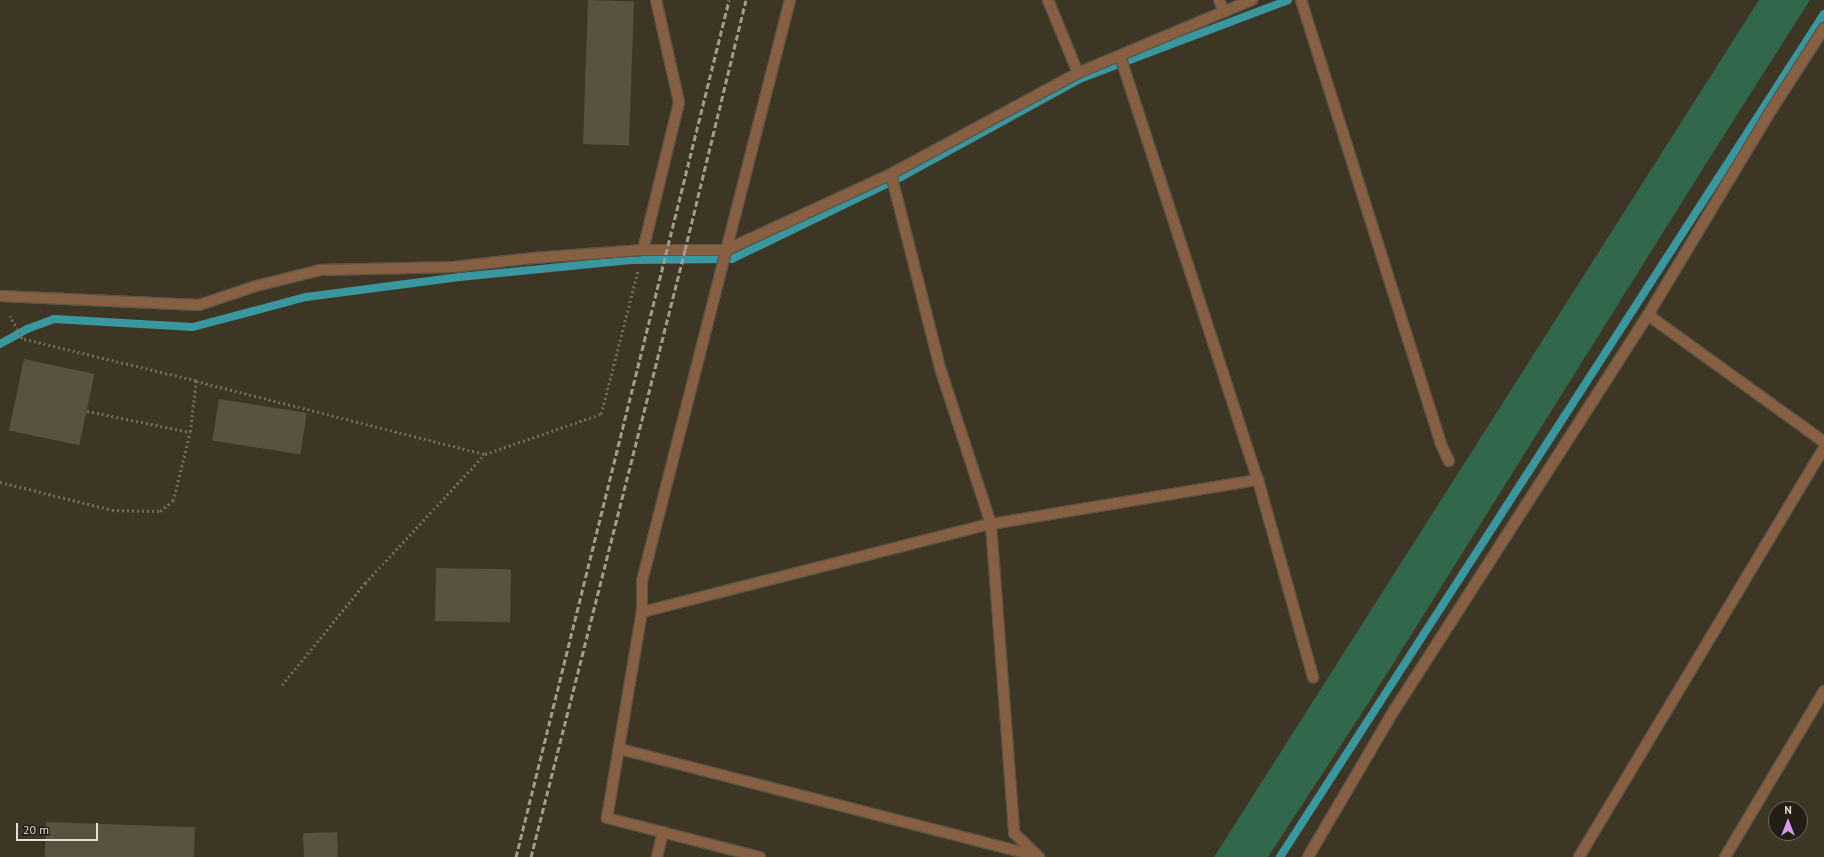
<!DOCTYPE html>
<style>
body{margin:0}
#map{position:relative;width:1824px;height:857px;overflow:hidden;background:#3e3625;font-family:"PT Sans",sans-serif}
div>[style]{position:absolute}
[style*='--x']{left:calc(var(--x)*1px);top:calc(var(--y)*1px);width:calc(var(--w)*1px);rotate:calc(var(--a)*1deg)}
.green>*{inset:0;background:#31674b}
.stream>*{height:8px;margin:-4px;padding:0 4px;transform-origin:4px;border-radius:4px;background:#39979f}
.building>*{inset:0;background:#5a5240;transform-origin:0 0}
.path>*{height:2.5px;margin-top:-1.25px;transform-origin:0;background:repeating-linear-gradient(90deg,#746d5e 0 2px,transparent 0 5px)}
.roads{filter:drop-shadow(1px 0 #5c5444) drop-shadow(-1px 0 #5c5444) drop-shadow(0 1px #5c5444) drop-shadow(0 -1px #5c5444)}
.minor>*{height:10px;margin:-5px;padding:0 5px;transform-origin:5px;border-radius:5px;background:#875f43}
.rail>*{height:3px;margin-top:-1.5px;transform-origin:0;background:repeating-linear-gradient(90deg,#a29c8f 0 6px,transparent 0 9px)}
span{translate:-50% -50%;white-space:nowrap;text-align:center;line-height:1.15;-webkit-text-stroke:3px #221e16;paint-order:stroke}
.north{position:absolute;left:1768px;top:801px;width:40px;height:40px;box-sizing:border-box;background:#221e16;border:1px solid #6f6b62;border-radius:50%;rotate:0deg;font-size:11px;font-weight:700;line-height:16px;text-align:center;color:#e3ded4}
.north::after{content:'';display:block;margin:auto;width:14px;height:18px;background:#df98f1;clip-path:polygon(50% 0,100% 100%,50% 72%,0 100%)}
.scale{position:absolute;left:16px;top:823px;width:82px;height:18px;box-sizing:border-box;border:2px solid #e3ded4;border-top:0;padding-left:5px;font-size:12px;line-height:14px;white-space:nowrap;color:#e3ded4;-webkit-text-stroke:3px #221e16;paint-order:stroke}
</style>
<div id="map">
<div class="green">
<i style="clip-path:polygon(1759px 0,1810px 0,1702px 170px,1371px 699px,1268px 857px,1214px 857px)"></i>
</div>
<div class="stream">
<i style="--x:0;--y:344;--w:31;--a:-29"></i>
<i style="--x:27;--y:329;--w:29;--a:-20"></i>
<i style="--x:54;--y:319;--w:139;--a:3.3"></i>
<i style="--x:193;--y:327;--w:117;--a:-14.9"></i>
<i style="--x:306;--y:297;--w:155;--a:-7.4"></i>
<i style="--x:460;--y:277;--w:172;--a:-5.7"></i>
<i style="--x:631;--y:260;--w:101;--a:-0.6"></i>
<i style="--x:732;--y:259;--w:188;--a:-25.9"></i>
<i style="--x:901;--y:177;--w:206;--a:-28.7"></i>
<i style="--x:1082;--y:78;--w:220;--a:-20.7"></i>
<i style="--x:1280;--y:857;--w:1003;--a:-57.17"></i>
</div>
<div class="building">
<i style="left:588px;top:0;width:46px;height:144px;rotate:2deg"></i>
<i style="left:24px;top:359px;width:72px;height:73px;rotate:12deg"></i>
<i style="left:219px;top:399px;width:89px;height:42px;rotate:9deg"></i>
<i style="left:436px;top:568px;width:75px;height:53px;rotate:1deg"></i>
<i style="left:46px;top:822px;width:149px;height:35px;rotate:2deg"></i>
<i style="left:337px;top:832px;width:25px;height:34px;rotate:88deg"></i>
</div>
<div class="path">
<i style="--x:196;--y:381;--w:298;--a:14.2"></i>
<i style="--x:485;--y:454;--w:123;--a:-19"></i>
<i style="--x:601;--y:414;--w:149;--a:-75.6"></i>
<i style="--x:87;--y:411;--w:105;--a:11.5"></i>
<i style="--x:0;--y:482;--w:115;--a:14"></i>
<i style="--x:112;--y:510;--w:48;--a:1.2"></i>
<i style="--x:160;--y:511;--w:16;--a:-38"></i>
<i style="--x:173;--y:501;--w:71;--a:-76.2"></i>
<i style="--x:190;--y:432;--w:51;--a:-83.3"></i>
<i style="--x:196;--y:381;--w:179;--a:-166.4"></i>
<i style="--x:22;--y:339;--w:26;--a:-118"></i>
<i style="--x:282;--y:685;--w:132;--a:-50.9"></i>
<i style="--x:365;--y:583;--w:176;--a:-47.1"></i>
</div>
<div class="roads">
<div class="minor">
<i style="--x:1048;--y:0;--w:79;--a:67.7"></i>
<i style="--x:1219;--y:0;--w:13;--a:67"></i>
<i style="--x:1301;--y:0;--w:463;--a:72.5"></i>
<i style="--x:1440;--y:442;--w:21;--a:65"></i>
<i style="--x:1120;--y:56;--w:446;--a:72"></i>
<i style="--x:1258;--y:480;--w:205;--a:74.4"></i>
<i style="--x:891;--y:174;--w:203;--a:75.8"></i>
<i style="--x:941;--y:371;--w:161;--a:71.9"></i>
<i style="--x:991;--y:524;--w:310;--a:85.7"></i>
<i style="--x:1014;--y:833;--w:35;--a:44"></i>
<i style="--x:643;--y:250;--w:152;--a:-76.3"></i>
<i style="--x:679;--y:102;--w:105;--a:-102.7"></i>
<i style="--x:0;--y:296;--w:199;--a:2.6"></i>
<i style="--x:199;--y:305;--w:60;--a:-18.4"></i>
<i style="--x:256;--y:286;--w:66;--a:-14"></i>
<i style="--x:320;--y:270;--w:134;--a:-1.3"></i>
<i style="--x:454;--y:267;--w:80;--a:-6.5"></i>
<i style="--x:533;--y:258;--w:110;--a:-4.2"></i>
<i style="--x:643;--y:250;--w:83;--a:0"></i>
<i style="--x:726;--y:250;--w:182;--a:-24.7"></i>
<i style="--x:891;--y:174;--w:213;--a:-28.4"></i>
<i style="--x:1078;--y:73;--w:189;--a:-22.8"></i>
<i style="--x:1648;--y:315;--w:217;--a:35.8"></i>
<i style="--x:642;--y:612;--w:31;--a:-90"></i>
<i style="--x:642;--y:581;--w:600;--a:-75.71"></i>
<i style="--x:620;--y:749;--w:431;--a:14.4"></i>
<i style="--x:657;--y:857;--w:26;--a:-77"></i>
<i style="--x:760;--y:857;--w:158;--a:-165.7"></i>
<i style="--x:607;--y:818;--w:209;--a:-80.4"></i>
<i style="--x:642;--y:612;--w:360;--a:-14.2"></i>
<i style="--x:991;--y:524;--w:271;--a:-9.4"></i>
<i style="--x:1308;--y:857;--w:172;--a:-59.6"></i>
<i style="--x:1395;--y:709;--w:468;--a:-57.3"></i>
<i style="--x:1648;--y:315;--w:233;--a:-59"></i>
<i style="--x:1768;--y:115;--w:103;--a:-57.2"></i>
<i style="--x:1579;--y:857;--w:477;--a:-59.1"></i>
<i style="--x:1725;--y:857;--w:193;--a:-59.2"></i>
</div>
</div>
<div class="rail">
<i style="--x:516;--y:857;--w:883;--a:-76.04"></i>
<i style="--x:531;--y:857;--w:626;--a:-75.76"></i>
<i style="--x:685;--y:250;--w:257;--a:-76.3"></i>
</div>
<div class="north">N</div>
<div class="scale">20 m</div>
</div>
